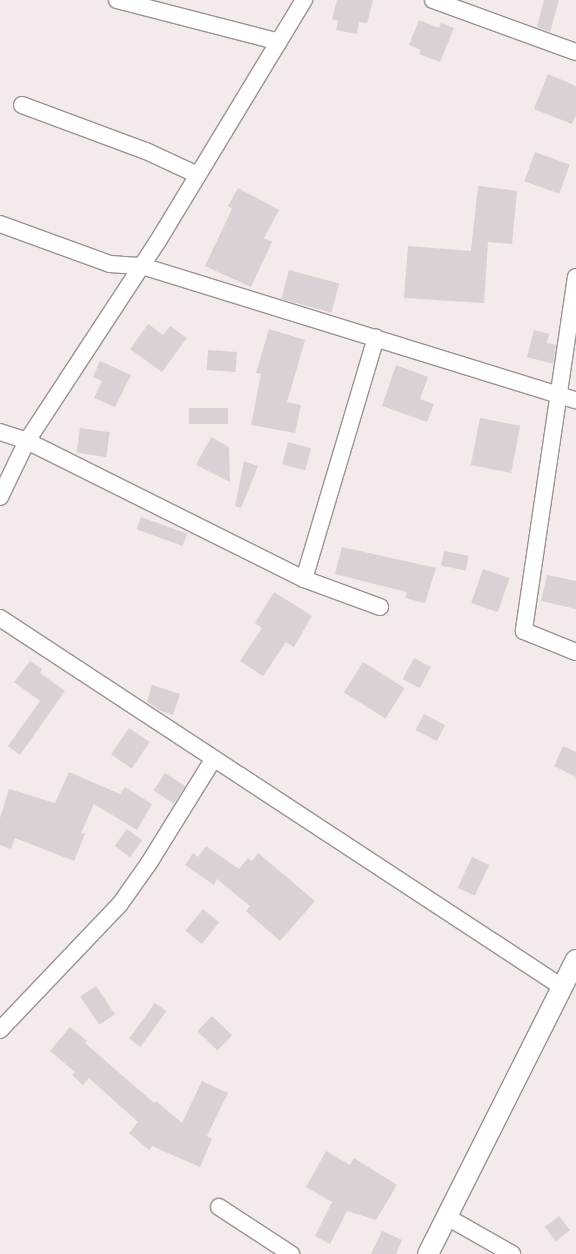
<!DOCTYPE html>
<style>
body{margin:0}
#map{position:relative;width:576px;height:1254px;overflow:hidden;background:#f3eae9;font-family:"Source Sans 3",sans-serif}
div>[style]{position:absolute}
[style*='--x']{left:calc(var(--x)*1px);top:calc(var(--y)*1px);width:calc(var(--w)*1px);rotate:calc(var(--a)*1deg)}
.building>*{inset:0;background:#d9d1d4;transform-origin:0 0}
.roads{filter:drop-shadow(1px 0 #9b9392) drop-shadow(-1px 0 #9b9392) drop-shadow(0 1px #9b9392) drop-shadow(0 -1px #9b9392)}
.minor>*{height:16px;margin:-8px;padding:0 8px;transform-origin:8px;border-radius:8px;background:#fff}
.tertiary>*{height:20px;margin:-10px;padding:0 10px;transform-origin:10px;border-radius:10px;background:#fff}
span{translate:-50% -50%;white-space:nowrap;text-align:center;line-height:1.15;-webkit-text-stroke:5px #fef9f8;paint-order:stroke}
</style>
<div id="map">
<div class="building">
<i style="clip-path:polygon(337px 0,373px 0,367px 23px,359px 22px,357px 34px,336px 30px,338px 21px,332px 19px)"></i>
<i style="clip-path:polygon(544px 0,559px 0,550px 32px,537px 27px)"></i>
<i style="clip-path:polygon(419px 20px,439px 28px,441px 23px,454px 28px,440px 62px,419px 54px,421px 50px,409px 45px)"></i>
<i style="clip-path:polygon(548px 74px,576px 86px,576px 115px,572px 124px,534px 109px)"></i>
<i style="left:535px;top:152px;width:37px;height:31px;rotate:20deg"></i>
<i style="clip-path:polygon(478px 186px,517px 191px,512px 244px,488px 242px,484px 303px,404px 298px,408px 246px,471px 251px)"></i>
<i style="clip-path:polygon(238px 188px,279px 210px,264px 238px,272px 242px,251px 287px,205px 266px,232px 209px,228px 206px)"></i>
<i style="left:289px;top:270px;width:52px;height:30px;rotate:15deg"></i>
<i style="clip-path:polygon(148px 324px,163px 335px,170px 326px,187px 338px,162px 372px,130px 349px)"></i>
<i style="clip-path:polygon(269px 329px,305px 340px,287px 402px,301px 405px,295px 433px,251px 425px,261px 374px,256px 373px)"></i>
<i style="clip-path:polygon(534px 330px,549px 334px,547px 343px,556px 345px,553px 364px,527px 357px)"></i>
<i style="left:208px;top:350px;width:29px;height:20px;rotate:4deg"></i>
<i style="clip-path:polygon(100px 361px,131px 375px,115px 407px,94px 398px,102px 381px,93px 377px)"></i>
<i style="clip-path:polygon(396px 365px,428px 377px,420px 399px,434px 404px,427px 422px,382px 406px)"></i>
<i style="left:228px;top:408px;width:16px;height:39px;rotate:90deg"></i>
<i style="left:480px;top:418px;width:41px;height:48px;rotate:11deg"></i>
<i style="left:80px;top:428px;width:30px;height:25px;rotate:8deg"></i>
<i style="clip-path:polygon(211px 437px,229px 447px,230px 482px,196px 465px)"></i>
<i style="left:288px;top:442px;width:24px;height:23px;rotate:15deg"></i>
<i style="clip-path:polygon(244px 461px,258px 466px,241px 508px,235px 506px)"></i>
<i style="left:141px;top:517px;width:49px;height:13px;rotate:20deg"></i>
<i style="clip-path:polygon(342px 547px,436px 568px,425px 603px,405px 598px,407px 592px,335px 574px)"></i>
<i style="left:444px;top:551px;width:25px;height:15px;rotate:11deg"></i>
<i style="left:483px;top:569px;width:28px;height:36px;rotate:19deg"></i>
<i style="clip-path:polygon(547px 575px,576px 581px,576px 609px,541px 601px)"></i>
<i style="clip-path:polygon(274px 592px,312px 616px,294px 647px,286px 642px,263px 676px,240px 661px,262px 628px,255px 623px)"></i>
<i style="left:414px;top:658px;width:19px;height:24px;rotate:28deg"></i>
<i style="clip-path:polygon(30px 661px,42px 669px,40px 673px,65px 691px,20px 755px,8px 746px,40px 701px,14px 682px)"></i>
<i style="left:363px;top:662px;width:49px;height:36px;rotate:32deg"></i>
<i style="clip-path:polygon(152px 685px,180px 694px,173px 715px,161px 711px,147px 702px)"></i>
<i style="left:424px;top:714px;width:24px;height:18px;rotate:28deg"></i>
<i style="left:129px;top:728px;width:25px;height:32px;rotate:34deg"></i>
<i style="clip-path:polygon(563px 746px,576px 752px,576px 777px,554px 766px)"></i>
<i style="clip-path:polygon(69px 772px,120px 794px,125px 787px,152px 804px,137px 830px,94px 804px,81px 833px,85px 834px,74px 861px,15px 838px,11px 849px,0 845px,0 818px,9px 789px,55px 803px)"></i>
<i style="left:165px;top:773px;width:24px;height:21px;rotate:33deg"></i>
<i style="left:127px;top:829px;width:19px;height:21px;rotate:36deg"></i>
<i style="clip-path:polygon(206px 846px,239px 869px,248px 858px,252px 861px,258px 853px,315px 901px,280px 941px,246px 911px,250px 906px,217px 879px,214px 885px,185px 865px,193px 853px,198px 857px)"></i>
<i style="left:472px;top:857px;width:19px;height:34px;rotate:25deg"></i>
<i style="left:203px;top:909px;width:21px;height:28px;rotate:39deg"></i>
<i style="left:96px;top:986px;width:34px;height:19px;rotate:56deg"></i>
<i style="left:155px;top:1003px;width:14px;height:44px;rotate:36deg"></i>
<i style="left:212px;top:1016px;width:28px;height:21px;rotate:44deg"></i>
<i style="clip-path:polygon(70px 1027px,87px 1041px,85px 1043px,154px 1103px,156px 1101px,182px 1123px,202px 1081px,228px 1093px,207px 1136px,212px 1139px,200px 1167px,152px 1146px,149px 1150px,129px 1133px,138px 1122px,89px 1078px,83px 1085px,72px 1075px,75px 1072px,50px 1051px)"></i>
<i style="clip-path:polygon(326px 1151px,350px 1165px,354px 1158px,397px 1185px,376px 1220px,347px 1211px,330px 1244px,315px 1236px,332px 1202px,306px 1187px)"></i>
<i style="left:559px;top:1216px;width:18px;height:18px;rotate:52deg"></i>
<i style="clip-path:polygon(382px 1231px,402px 1240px,396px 1254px,371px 1254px)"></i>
</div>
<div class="roads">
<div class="minor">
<i style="--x:117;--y:0;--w:167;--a:14.5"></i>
<i style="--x:433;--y:0;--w:152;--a:20"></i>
<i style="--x:22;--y:105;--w:132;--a:20.4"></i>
<i style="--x:146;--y:151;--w:57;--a:24.8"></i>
<i style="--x:0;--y:224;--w:117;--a:20"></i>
<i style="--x:110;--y:264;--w:32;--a:4"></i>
<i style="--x:142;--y:266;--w:454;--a:17.2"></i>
<i style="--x:576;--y:277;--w:358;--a:98.4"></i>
<i style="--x:524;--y:631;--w:56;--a:22"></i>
<i style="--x:0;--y:432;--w:28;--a:18"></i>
<i style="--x:27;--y:441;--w:309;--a:26.5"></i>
<i style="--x:304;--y:579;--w:81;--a:20.2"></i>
<i style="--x:0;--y:497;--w:62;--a:-64.3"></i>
<i style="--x:27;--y:441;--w:239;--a:-56.8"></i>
<i style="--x:158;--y:241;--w:282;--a:-58.8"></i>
<i style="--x:304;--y:579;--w:252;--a:-73.4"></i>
<i style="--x:0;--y:618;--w:672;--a:33.29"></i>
<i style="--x:0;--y:1030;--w:174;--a:-46.4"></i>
<i style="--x:120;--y:904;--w:50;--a:-54.7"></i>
<i style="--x:149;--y:863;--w:123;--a:-58.2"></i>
<i style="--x:219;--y:1207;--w:86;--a:33.1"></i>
<i style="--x:447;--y:1217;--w:75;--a:29.6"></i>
</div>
<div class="tertiary">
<i style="--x:428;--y:1254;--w:329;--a:-63.3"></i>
</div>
</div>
</div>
